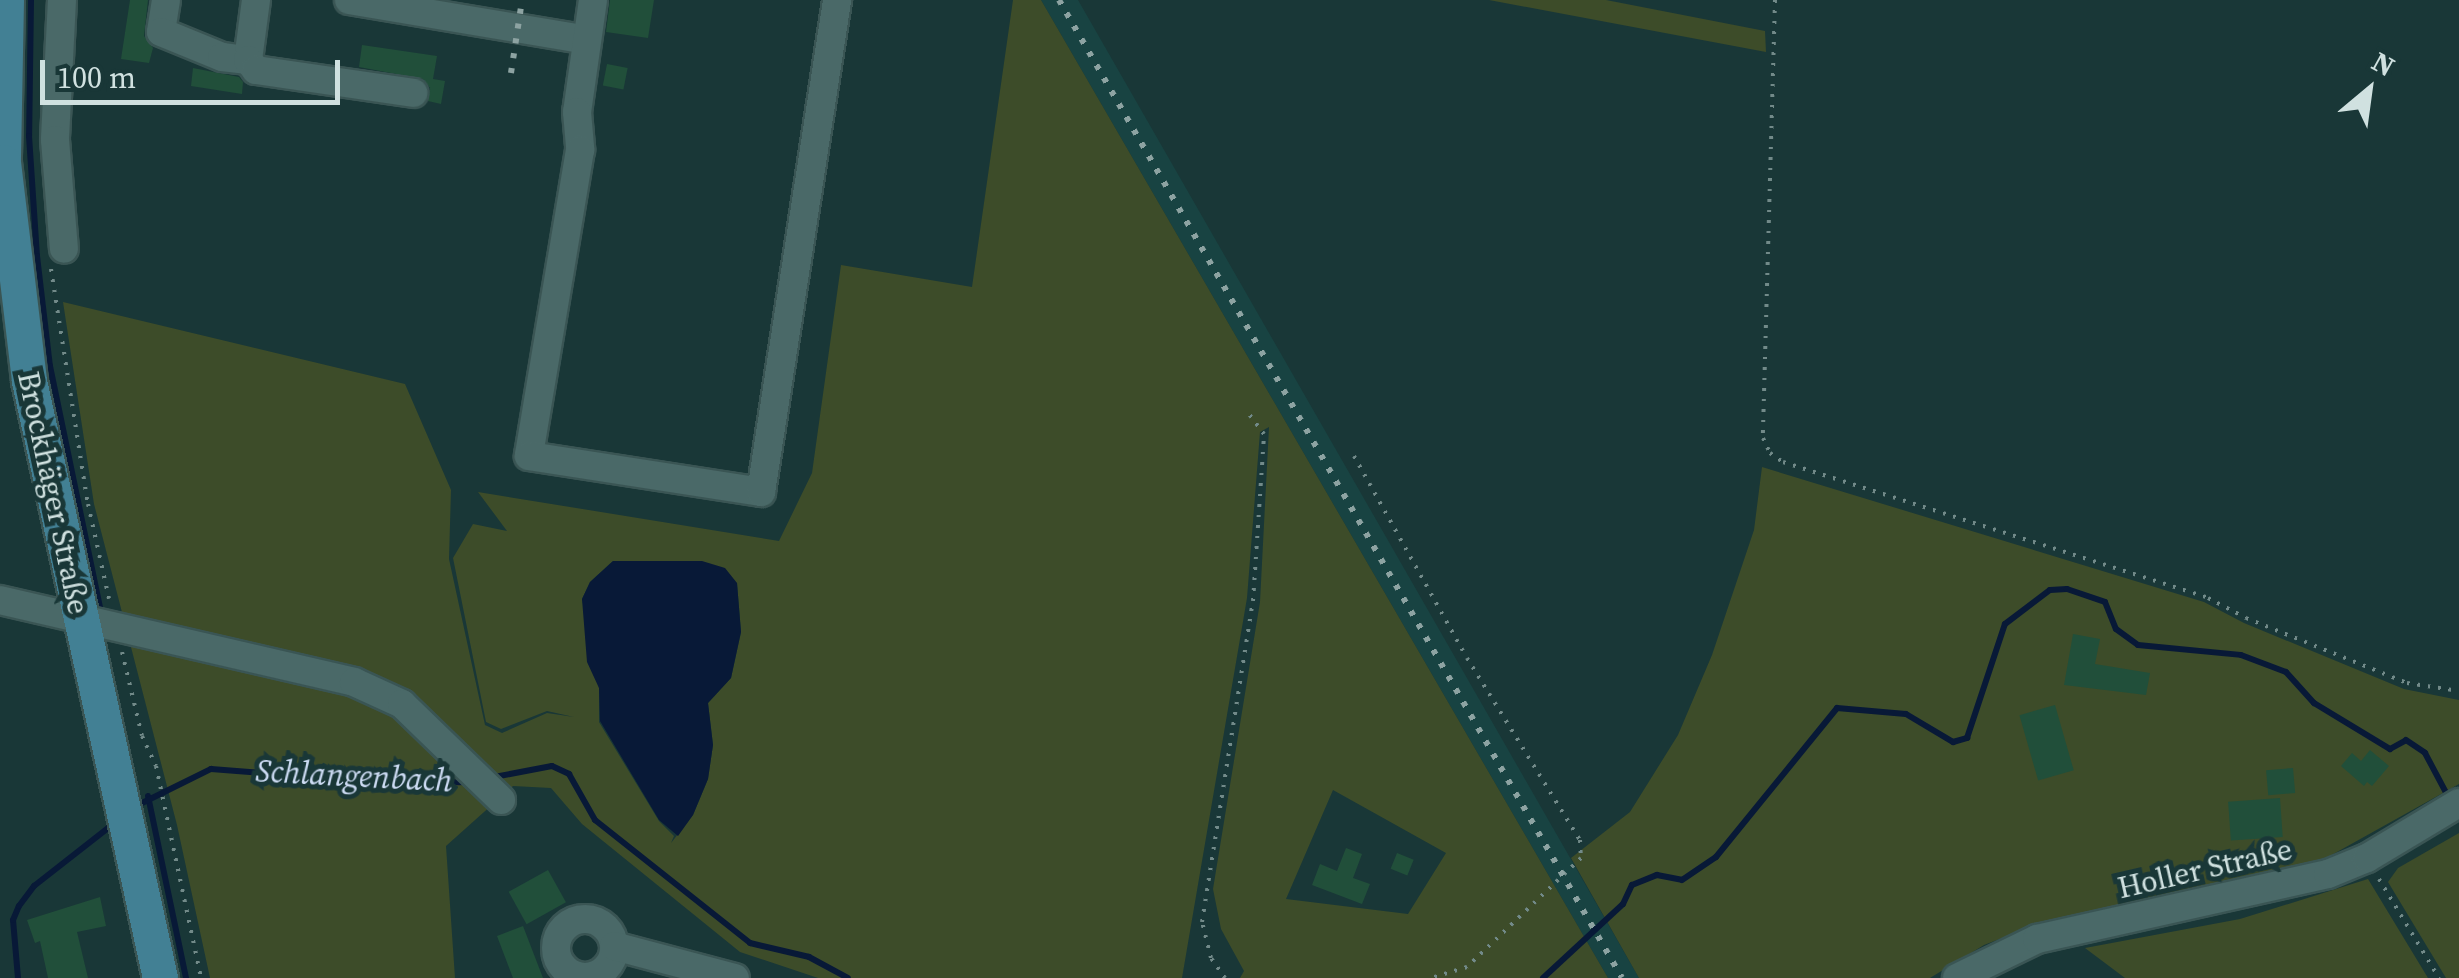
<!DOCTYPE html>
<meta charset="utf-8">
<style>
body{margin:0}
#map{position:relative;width:2459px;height:978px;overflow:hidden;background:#193737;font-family:"Source Serif 4",serif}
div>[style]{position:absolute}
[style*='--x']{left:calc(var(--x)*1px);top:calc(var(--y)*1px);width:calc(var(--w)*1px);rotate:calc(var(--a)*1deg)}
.built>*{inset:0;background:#184342}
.green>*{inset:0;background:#3d4c29}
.water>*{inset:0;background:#081937}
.stream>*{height:6px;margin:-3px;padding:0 3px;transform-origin:3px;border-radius:3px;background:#081937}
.building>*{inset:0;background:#214f3a;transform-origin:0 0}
.path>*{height:4px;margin-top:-2px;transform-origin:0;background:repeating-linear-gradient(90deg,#728a89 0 2.5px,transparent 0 10.5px)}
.roads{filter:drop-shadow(2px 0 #3a5554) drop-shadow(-2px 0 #3a5554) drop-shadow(0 2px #3a5554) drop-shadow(0 -2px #3a5554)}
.minor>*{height:28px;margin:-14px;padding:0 14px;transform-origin:14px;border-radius:14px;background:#4a6968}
.minor>.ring{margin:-14px;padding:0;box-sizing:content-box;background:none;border:28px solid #4a6968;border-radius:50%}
.major>*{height:35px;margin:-17.5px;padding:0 17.5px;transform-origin:17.5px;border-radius:17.5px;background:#428094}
.rail>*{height:6px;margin-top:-3px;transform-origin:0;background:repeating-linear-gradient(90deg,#8da3a2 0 5px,transparent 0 15px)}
span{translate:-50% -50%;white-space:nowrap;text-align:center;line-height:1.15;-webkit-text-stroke:10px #193737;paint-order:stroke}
.street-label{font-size:30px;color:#d0e1e0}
.water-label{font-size:32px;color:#ccdbf3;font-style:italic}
.north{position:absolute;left:2319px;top:40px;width:100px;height:100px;-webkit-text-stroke:8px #193737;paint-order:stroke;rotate:29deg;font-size:28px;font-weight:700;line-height:40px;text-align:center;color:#d0e1e0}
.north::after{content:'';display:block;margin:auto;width:35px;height:45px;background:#d0e1e0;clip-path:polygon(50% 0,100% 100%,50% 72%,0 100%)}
.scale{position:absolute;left:40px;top:60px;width:300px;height:45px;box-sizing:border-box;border:5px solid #d0e1e0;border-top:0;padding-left:12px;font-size:30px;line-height:35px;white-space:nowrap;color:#d0e1e0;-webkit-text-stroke:8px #193737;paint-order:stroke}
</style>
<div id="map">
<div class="built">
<i style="clip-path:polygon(1041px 0,1078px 0,1639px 978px,1608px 978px)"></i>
</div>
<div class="green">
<i style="clip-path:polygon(evenodd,1013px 0,1041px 0,1608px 978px,1240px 978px,1244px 971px,1221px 929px,1213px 889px,1260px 602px,1269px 427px,1260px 432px,1247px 598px,1182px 978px,818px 978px,740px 952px,582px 824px,551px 788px,513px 786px,446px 846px,455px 978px,210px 978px,177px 825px,94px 504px,63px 302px,405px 384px,451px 490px,449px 559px,485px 725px,502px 733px,547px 713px,574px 717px,547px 711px,501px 729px,486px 722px,453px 558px,473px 524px,507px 531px,478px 492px,779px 541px,812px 473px,841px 265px,972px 287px,1013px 0,613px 561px,737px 583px,741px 632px,731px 678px,708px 703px,713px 745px,708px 779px,693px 815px,671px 843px,674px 836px,659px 821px,599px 722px,599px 688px,582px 599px,590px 582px,613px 561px,1013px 0,1333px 790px,1446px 853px,1408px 914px,1286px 899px,1333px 790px)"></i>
<i style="clip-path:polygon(1489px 0,1606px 0,1765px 31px,1766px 52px)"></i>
<i style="clip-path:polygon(1762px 467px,2204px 602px,2244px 623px,2404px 689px,2459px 700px,2459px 784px,2328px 857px,2231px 884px,2043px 922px,1984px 945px,1930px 978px,1639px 978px,1571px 858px,1630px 812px,1678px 735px,1712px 655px,1754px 530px)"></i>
<i style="clip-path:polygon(2459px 833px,2459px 978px,2446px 978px,2388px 882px,2398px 868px)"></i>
<i style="clip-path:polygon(2368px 879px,2428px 978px,2125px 978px,2085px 948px,2240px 919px)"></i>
</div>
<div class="water">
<i style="clip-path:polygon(613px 561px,702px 561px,725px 568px,737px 583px,741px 632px,731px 678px,708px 703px,713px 745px,708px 779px,693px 815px,678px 836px,659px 820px,600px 721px,599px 688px,587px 662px,582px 599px,590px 582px)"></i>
</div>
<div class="stream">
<i style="--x:31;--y:0;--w:136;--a:90.8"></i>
<i style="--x:29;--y:136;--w:120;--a:86.2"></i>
<i style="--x:37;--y:256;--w:111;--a:83.3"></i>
<i style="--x:50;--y:366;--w:247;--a:78.3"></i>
<i style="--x:489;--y:778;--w:64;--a:-10.8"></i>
<i style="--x:552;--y:766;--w:19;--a:25"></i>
<i style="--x:569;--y:774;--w:53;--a:60.5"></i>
<i style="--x:595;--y:820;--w:198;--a:38.4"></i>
<i style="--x:750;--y:943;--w:61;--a:13.3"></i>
<i style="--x:809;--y:957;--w:44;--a:28.3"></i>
<i style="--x:148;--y:796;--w:186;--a:78.2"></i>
<i style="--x:134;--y:807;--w:86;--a:-26.3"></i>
<i style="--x:211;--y:769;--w:188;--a:4.3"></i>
<i style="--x:398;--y:783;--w:74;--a:-0.8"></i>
<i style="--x:18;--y:978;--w:58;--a:-94.9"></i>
<i style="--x:13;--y:920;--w:15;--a:-67"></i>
<i style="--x:19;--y:906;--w:25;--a:-53"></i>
<i style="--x:34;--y:886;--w:100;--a:-38.1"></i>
<i style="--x:1543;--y:978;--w:109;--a:-42.8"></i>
<i style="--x:1623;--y:904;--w:21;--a:-65"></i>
<i style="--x:1632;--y:885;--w:27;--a:-22"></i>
<i style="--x:1657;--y:875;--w:25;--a:11"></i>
<i style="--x:1682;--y:880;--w:41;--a:-34.1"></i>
<i style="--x:1716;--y:857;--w:192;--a:-50.9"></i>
<i style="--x:1837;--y:708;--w:69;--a:5"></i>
<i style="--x:1906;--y:714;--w:55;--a:30.8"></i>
<i style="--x:1953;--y:742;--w:15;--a:-16"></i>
<i style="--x:1967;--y:738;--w:120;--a:-71.6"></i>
<i style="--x:2005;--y:624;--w:56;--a:-37.1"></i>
<i style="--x:2050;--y:590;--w:17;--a:-3"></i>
<i style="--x:2067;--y:589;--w:40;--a:18.9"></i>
<i style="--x:2105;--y:602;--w:29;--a:68"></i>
<i style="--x:2116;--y:629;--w:27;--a:36"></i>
<i style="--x:2138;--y:645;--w:103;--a:5.5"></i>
<i style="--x:2241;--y:655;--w:48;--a:20.7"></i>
<i style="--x:2286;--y:672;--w:42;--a:47.9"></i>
<i style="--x:2314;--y:703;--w:89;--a:31.2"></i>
<i style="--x:2390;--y:749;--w:18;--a:-29"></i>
<i style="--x:2406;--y:740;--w:23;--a:34"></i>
<i style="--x:2425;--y:753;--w:53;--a:62"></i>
</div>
<div class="building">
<i style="clip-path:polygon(130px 0,148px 0,144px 36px,153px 48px,149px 63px,121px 59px)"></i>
<i style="clip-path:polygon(610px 0,654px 0,648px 38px,606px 32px)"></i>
<i style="clip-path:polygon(362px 45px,437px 56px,433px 79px,445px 81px,441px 104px,428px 101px,430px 88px,423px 79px,359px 67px)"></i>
<i style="left:607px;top:64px;width:21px;height:22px;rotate:11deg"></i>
<i style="clip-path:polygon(193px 68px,239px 77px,243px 82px,242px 94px,191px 86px)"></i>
<i style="clip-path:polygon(2073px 634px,2100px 639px,2095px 664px,2150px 673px,2146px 695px,2064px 685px)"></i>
<i style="left:2055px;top:705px;width:68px;height:37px;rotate:74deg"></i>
<i style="clip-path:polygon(2370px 750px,2389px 766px,2372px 786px,2367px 782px,2364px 786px,2341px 766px,2352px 753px,2361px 761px)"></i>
<i style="left:2293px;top:768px;width:25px;height:27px;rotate:85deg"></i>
<i style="left:2280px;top:798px;width:39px;height:52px;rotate:86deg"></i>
<i style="clip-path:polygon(1346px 848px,1362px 854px,1353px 878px,1370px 884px,1362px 904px,1312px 885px,1320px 864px,1337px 871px)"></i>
<i style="left:1397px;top:853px;width:18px;height:17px;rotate:22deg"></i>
<i style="left:548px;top:870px;width:37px;height:45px;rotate:61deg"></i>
<i style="clip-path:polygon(100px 897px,106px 926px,77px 932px,88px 978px,48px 978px,40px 941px,35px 943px,27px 920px)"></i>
<i style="clip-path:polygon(523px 926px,543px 978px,513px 978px,497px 936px)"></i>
</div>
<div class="path">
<i style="--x:1775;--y:0;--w:438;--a:91.6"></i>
<i style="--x:1763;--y:438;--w:17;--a:65"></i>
<i style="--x:1770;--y:453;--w:16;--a:35"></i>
<i style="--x:1783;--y:462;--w:446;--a:17.7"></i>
<i style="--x:2208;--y:598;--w:43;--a:27.8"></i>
<i style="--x:2246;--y:618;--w:174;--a:22"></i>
<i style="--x:2407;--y:683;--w:53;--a:8.7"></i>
<i style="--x:51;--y:269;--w:238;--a:81.1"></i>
<i style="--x:88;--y:504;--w:97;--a:77.5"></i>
<i style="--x:1354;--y:456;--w:231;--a:60.8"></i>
<i style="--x:1467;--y:658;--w:214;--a:58.2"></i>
<i style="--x:1580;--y:840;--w:18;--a:87"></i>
<i style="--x:1581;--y:858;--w:158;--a:136.3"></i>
<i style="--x:1467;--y:967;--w:39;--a:163"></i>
<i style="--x:122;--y:652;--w:86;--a:76.6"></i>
<i style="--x:142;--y:736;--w:33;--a:65"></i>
<i style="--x:156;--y:766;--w:217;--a:78"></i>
<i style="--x:2379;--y:879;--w:116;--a:58.8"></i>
<i style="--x:1225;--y:978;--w:24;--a:-125"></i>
<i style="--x:1211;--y:958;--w:37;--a:-104"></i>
<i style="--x:1202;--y:922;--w:325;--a:-81"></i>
<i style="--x:1253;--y:601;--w:167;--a:-86.2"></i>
<i style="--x:1264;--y:434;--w:25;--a:-127"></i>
</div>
<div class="roads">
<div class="minor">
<i style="--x:62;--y:0;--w:140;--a:92.9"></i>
<i style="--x:55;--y:140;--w:109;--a:85.3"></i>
<i style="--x:166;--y:0;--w:32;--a:99"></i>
<i style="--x:161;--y:32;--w:66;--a:22.3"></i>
<i style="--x:222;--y:57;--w:26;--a:7"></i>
<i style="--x:248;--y:60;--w:61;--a:-82.4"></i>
<i style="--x:349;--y:0;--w:241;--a:9.5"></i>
<i style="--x:593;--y:0;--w:113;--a:98.1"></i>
<i style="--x:577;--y:112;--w:38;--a:85"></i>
<i style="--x:580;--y:150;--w:310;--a:99.5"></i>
<i style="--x:529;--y:456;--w:235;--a:8.8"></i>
<i style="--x:761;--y:492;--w:498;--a:-81.2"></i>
<i style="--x:248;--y:60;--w:13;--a:51"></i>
<i style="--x:256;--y:70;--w:159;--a:8.3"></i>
<i style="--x:0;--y:600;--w:363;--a:13"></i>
<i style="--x:354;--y:682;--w:53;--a:24.6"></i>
<i style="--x:402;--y:704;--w:138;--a:44.1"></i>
<i class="ring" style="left:556px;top:919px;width:30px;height:30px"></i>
<i style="--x:614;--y:946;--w:125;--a:14.8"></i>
<i style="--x:1957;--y:978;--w:89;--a:-26"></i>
<i style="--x:2037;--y:939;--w:298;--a:-12.6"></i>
<i style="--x:2328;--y:874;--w:42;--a:-22.3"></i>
<i style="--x:2367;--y:858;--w:107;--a:-30.9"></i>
</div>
<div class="major">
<i style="--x:6;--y:0;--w:162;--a:91.1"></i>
<i style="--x:3;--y:162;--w:221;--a:83.2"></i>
<i style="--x:29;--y:381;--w:611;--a:77.62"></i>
</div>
</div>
<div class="rail">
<i style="--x:1059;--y:0;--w:1128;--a:60.07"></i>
<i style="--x:511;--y:73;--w:74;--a:-81.4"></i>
</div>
<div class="street-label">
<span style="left:53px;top:493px;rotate:78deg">Brockhäger Straße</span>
<span style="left:2205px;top:869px;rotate:-13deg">Holler Straße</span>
</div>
<div class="water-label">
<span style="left:354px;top:776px;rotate:3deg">Schlangenbach</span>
</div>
<div class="north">N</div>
<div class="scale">100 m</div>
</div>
